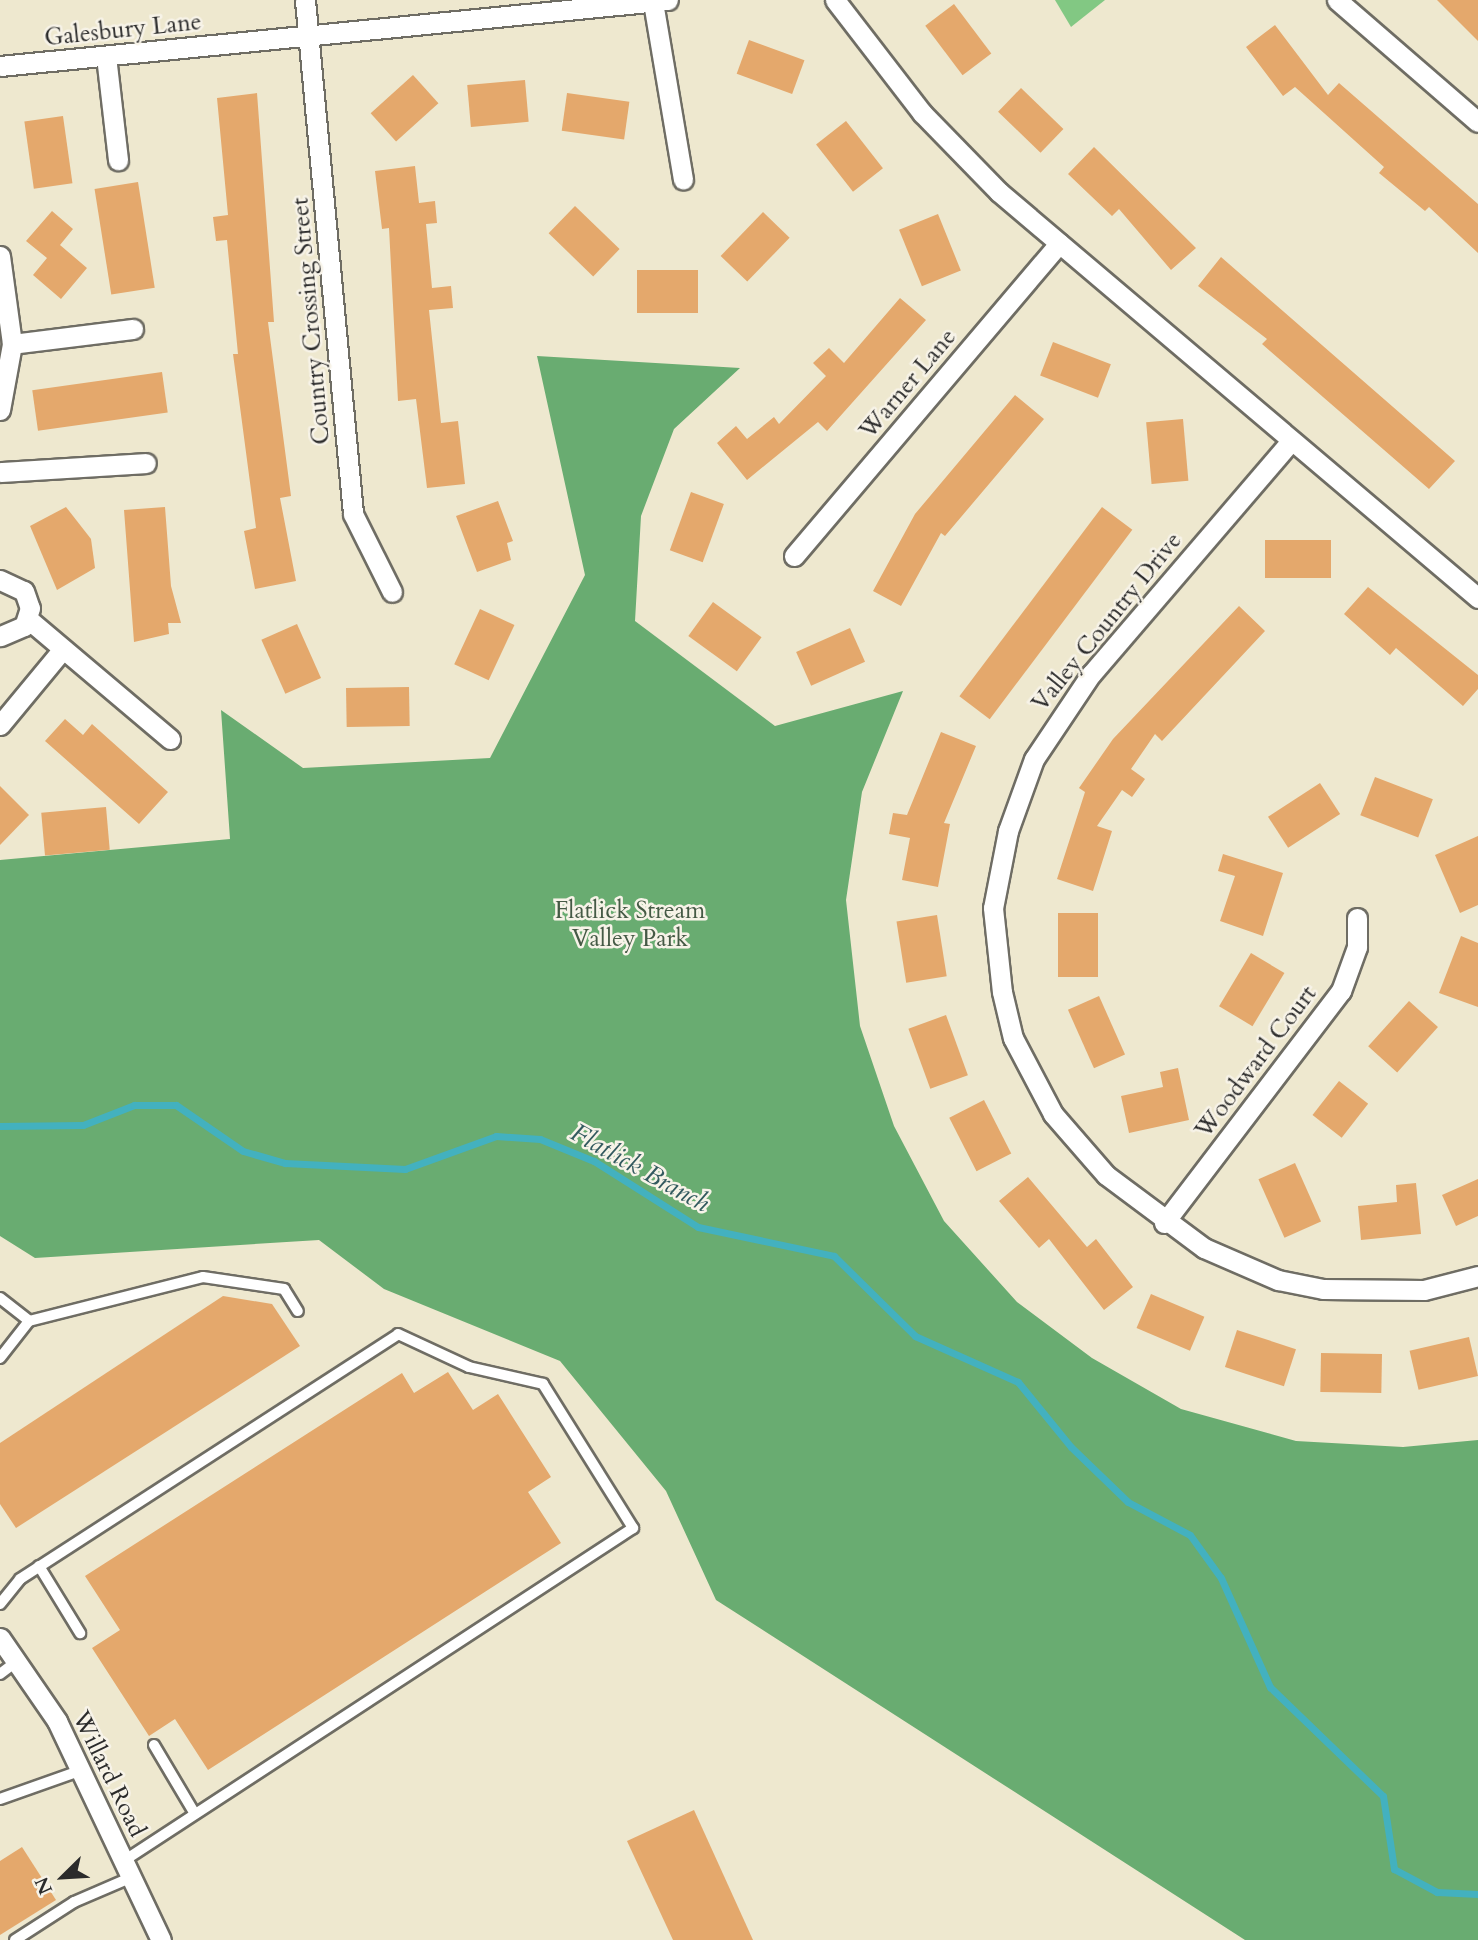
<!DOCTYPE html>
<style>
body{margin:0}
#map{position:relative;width:1478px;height:1940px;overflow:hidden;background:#eee8cf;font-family:Cardo,serif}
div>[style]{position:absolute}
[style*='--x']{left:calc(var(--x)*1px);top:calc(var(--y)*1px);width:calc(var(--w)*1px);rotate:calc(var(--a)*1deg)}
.green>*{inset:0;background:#82c883}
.forest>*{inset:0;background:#69ac71}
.stream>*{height:7px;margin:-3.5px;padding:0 3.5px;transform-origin:3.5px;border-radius:3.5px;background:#43b1bf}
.building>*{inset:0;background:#e4a86c;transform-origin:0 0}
.roads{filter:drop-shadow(2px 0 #6f6d64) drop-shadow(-2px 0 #6f6d64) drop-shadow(0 2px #6f6d64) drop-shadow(0 -2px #6f6d64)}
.service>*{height:10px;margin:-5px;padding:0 5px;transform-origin:5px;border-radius:5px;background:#fff}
.minor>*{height:19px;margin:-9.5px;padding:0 9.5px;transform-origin:9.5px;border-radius:9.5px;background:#fff}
span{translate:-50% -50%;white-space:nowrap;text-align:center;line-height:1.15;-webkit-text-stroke:5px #f7f3e8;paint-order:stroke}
.street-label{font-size:24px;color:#2b2b2b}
.park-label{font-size:24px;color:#455a45}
.water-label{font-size:26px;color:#335a5f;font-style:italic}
.north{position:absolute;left:28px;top:1842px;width:70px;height:70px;-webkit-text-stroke:5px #f7f3e8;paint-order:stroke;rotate:246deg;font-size:19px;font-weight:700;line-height:28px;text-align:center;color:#2b2b2b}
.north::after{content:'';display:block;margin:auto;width:24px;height:32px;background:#2b2b2b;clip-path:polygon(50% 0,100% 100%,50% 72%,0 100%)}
</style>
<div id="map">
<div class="green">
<i style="clip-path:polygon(1055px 0,1105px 0,1071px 27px)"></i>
</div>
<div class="forest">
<i style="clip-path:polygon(537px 356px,740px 368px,674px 429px,641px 516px,635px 621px,775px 726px,903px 691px,862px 792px,846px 900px,860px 1026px,894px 1126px,944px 1221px,1017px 1302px,1092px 1358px,1181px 1409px,1296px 1441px,1403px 1447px,1478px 1440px,1478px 1940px,1245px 1940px,716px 1600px,666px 1491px,560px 1361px,384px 1289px,319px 1240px,35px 1258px,0 1236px,0 860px,230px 839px,221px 710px,303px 768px,490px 758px,585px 575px)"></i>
</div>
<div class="stream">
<i style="--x:0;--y:1126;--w:83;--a:-0.7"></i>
<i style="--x:83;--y:1125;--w:55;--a:-21.4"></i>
<i style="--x:134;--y:1105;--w:42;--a:0"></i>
<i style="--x:176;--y:1105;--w:81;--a:34.5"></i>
<i style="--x:243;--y:1151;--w:44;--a:15.9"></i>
<i style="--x:285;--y:1163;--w:120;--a:2.9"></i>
<i style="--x:405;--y:1169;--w:97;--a:-19.9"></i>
<i style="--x:496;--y:1136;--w:44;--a:3.9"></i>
<i style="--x:540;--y:1139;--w:58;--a:22.2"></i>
<i style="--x:594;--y:1161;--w:123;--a:32.4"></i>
<i style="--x:698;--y:1227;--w:139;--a:12"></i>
<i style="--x:834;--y:1256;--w:114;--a:44.6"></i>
<i style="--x:915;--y:1336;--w:113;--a:24.1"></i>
<i style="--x:1018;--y:1382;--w:84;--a:50.8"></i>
<i style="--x:1071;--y:1447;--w:79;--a:44"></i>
<i style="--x:1128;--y:1502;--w:70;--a:28"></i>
<i style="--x:1190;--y:1535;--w:53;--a:54.2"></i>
<i style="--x:1221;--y:1578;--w:120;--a:65.8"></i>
<i style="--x:1270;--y:1687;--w:157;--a:44"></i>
<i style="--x:1383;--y:1796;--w:74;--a:81.4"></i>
<i style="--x:1394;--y:1869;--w:49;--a:28.1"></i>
<i style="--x:1437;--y:1892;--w:41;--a:2.8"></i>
</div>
<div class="building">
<i style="clip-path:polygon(1437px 0,1478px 0,1478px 41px)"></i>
<i style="left:954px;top:4px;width:62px;height:36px;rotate:53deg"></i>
<i style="clip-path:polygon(1275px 25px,1328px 95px,1339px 83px,1478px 204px,1478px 253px,1429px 207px,1425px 211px,1379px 173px,1384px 167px,1295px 87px,1283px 96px,1246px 47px)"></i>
<i style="left:749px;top:40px;width:59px;height:36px;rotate:20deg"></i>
<i style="left:413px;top:75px;width:38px;height:57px;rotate:48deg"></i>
<i style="left:525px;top:80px;width:42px;height:58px;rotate:85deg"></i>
<i style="left:1021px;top:88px;width:59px;height:33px;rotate:44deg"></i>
<i style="clip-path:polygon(257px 93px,274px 322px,268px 322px,291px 496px,280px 498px,296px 581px,255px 589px,244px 531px,256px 528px,233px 354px,238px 354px,227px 240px,216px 241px,213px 217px,228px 215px,217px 98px)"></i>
<i style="left:567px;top:93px;width:63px;height:38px;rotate:8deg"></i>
<i style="left:63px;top:116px;width:68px;height:39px;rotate:82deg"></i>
<i style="left:846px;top:121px;width:60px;height:38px;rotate:52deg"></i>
<i style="clip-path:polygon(1094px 147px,1196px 248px,1171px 270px,1119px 209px,1112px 216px,1068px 174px)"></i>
<i style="clip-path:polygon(415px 166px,419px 203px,435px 201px,437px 223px,426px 224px,432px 288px,451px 286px,453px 308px,429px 310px,441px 423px,458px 421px,465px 484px,427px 488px,416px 399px,398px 401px,389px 228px,382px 229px,375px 171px)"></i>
<i style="left:138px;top:182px;width:107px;height:44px;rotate:81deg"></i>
<i style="left:575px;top:206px;width:62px;height:38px;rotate:44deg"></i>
<i style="clip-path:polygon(52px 211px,73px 229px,60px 245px,87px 268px,61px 299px,33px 275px,47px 258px,26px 241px)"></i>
<i style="left:763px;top:212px;width:37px;height:61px;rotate:44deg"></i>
<i style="left:938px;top:214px;width:61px;height:42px;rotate:68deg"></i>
<i style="clip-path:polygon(1221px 257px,1455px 461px,1429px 489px,1262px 344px,1267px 339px,1198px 286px)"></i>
<i style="left:637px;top:270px;width:61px;height:43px"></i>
<i style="clip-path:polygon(900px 298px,926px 320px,827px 431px,818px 422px,747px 480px,717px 443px,736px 426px,747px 439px,774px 417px,779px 424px,826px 376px,813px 363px,829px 348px,844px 363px)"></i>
<i style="left:1053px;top:342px;width:62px;height:36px;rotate:21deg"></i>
<i style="left:162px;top:372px;width:41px;height:131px;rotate:82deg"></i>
<i style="clip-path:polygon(1015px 395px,1044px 419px,945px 536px,941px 533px,901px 606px,873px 591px,915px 514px)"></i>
<i style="left:1183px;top:419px;width:62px;height:37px;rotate:85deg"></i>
<i style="left:691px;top:492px;width:35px;height:62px;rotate:20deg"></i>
<i style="clip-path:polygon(498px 501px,513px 541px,507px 543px,511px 560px,477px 572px,456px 516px)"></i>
<i style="clip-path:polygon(66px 507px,91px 539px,95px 568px,57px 590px,30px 526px)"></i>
<i style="clip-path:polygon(165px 507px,171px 586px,181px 623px,168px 623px,169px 634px,134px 642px,124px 510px)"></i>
<i style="left:1102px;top:507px;width:38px;height:237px;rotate:37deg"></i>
<i style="left:1265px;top:540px;width:66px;height:38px"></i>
<i style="clip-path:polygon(1368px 587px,1478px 675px,1478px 689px,1463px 706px,1396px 648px,1390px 655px,1344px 614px)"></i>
<i style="left:713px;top:602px;width:60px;height:42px;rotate:36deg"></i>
<i style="clip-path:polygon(1239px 606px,1265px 631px,1162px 741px,1155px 734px,1131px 769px,1145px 779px,1132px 797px,1122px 790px,1097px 826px,1112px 831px,1093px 891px,1057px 879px,1085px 792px,1079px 788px,1113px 739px)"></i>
<i style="left:480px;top:609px;width:38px;height:61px;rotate:25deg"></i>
<i style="left:297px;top:624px;width:59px;height:39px;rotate:66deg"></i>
<i style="left:850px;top:628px;width:37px;height:59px;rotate:66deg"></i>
<i style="left:409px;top:687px;width:39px;height:63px;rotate:89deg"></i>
<i style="clip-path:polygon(65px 719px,83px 735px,92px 724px,168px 792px,139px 824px,45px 741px)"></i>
<i style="clip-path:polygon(941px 732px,976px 746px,944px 823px,950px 824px,938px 887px,902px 880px,910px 838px,889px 834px,893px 813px,907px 815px)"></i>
<i style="left:1375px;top:777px;width:62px;height:41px;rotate:21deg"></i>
<i style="left:1320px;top:783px;width:37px;height:62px;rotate:57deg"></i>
<i style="clip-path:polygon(0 786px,29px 815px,0 845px)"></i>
<i style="left:106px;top:807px;width:43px;height:65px;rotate:85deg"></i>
<i style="clip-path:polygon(1478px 836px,1478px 905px,1460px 913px,1435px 855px)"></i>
<i style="clip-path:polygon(1223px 854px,1283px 873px,1263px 936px,1220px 921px,1235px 876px,1218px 871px)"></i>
<i style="left:1058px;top:913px;width:40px;height:64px"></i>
<i style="left:937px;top:915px;width:62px;height:41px;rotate:81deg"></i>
<i style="clip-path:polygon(1461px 936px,1478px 943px,1478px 1007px,1439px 993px)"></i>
<i style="left:1251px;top:953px;width:39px;height:62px;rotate:31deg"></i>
<i style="left:1099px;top:996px;width:64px;height:34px;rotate:66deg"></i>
<i style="left:1409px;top:1001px;width:39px;height:61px;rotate:42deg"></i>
<i style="left:946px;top:1015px;width:64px;height:40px;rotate:70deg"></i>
<i style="clip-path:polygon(1178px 1068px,1189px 1120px,1129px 1133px,1121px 1096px,1163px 1087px,1160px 1072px)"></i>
<i style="left:1339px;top:1081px;width:37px;height:43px;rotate:38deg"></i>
<i style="left:984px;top:1100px;width:60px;height:39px;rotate:63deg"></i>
<i style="left:1295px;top:1163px;width:64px;height:40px;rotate:66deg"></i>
<i style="clip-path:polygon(1028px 1177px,1087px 1247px,1096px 1239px,1133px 1287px,1104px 1310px,1049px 1239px,1039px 1248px,999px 1201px)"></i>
<i style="clip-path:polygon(1478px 1179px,1478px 1216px,1456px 1226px,1442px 1195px)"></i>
<i style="clip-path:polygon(1416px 1183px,1421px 1234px,1361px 1240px,1358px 1206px,1397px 1202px,1396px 1185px)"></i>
<i style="left:1151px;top:1294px;width:58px;height:37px;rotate:23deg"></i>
<i style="clip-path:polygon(223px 1296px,272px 1304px,300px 1346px,16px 1528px,0 1504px,0 1443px)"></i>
<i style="left:1237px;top:1330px;width:62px;height:39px;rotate:18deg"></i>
<i style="left:1469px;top:1337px;width:40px;height:61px;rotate:77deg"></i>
<i style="left:1321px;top:1353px;width:61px;height:39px;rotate:1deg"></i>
<i style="clip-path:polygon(448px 1372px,473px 1410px,498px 1394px,551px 1477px,528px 1492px,561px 1543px,208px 1770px,175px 1719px,149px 1736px,92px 1648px,120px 1630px,85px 1576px,402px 1373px,414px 1393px)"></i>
<i style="clip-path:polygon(694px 1810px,753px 1940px,673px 1940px,627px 1841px)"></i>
<i style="clip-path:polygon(22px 1847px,56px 1900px,0 1935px,0 1861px)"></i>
</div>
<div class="roads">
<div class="service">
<i style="--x:0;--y:1298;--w:37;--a:38"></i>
<i style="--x:29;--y:1321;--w:47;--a:128.1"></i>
<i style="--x:29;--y:1321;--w:179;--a:-14.2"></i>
<i style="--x:203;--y:1277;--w:82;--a:8.4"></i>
<i style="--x:284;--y:1289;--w:26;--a:58"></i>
<i style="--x:39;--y:1566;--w:79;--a:58.5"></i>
<i style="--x:0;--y:1604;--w:32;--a:-51"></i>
<i style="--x:20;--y:1579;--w:450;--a:-32.9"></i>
<i style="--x:398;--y:1334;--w:78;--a:24.9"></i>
<i style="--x:469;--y:1367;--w:76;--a:12.9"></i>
<i style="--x:543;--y:1384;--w:170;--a:58"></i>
<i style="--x:633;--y:1528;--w:607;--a:146.83"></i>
<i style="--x:0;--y:1674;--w:21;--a:-37"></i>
<i style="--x:154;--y:1745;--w:80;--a:59.3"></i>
<i style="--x:0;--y:1799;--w:87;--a:-19.5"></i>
<i style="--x:15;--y:1940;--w:70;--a:-32.8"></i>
<i style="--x:74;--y:1902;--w:63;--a:-23.3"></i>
</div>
<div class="minor">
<i style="--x:305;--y:0;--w:516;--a:84.66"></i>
<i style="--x:353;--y:514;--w:87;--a:63.4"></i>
<i style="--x:835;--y:0;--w:143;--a:52.4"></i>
<i style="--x:922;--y:113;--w:110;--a:45.7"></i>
<i style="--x:999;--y:192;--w:628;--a:40.28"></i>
<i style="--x:1337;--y:0;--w:186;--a:40.9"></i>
<i style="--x:653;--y:2;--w:180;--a:80.4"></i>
<i style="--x:106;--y:56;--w:105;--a:83.4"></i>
<i style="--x:0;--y:66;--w:671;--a:-5.64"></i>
<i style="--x:0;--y:256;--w:89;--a:82.2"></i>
<i style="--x:12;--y:344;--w:67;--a:100.3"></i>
<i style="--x:12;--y:344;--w:122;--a:-7.1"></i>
<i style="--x:1291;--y:441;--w:307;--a:130.6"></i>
<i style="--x:1091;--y:674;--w:102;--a:123.8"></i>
<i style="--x:1034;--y:759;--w:77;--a:109.9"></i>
<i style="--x:1008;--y:831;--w:78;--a:101"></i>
<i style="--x:993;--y:908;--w:84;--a:83.9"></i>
<i style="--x:1002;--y:992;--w:47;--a:76.6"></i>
<i style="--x:1013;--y:1038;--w:86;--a:62.2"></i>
<i style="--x:1053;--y:1114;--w:81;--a:49"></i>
<i style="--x:1106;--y:1175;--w:122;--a:36.7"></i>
<i style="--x:1204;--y:1248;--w:81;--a:23.4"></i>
<i style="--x:1278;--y:1280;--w:46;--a:11.3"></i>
<i style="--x:1323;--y:1289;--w:101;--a:0.6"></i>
<i style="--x:1424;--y:1290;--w:56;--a:-14.5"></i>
<i style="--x:0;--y:472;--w:146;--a:-3.5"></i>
<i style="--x:794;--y:556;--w:410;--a:-49.7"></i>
<i style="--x:0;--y:580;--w:26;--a:25"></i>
<i style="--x:24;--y:591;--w:18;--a:71"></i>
<i style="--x:30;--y:608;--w:19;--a:108"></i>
<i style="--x:24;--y:626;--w:26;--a:157"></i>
<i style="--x:28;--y:619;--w:186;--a:40.2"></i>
<i style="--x:0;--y:725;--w:97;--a:-50.4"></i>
<i style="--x:1164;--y:1223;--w:292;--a:-52.7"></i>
<i style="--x:1341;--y:991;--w:47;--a:-70"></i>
<i style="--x:1357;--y:947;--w:29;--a:-90"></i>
<i style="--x:0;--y:1638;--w:101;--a:55.5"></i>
<i style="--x:57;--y:1721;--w:242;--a:64.6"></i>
</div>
</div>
<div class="street-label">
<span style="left:123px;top:30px;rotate:-6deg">Galesbury Lane</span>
<span style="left:311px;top:321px;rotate:-95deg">Country Crossing Street</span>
<span style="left:908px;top:384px;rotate:-50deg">Warner Lane</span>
<span style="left:1107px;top:622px;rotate:-51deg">Valley Country Drive</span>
<span style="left:1256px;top:1062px;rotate:-53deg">Woodward Court</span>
<span style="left:109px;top:1774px;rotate:64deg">Willard Road</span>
</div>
<div class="park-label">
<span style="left:630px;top:925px">Flatlick Stream<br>Valley Park</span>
</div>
<div class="water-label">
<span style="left:640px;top:1168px;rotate:29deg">Flatlick Branch</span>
</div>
<div class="north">N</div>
</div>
